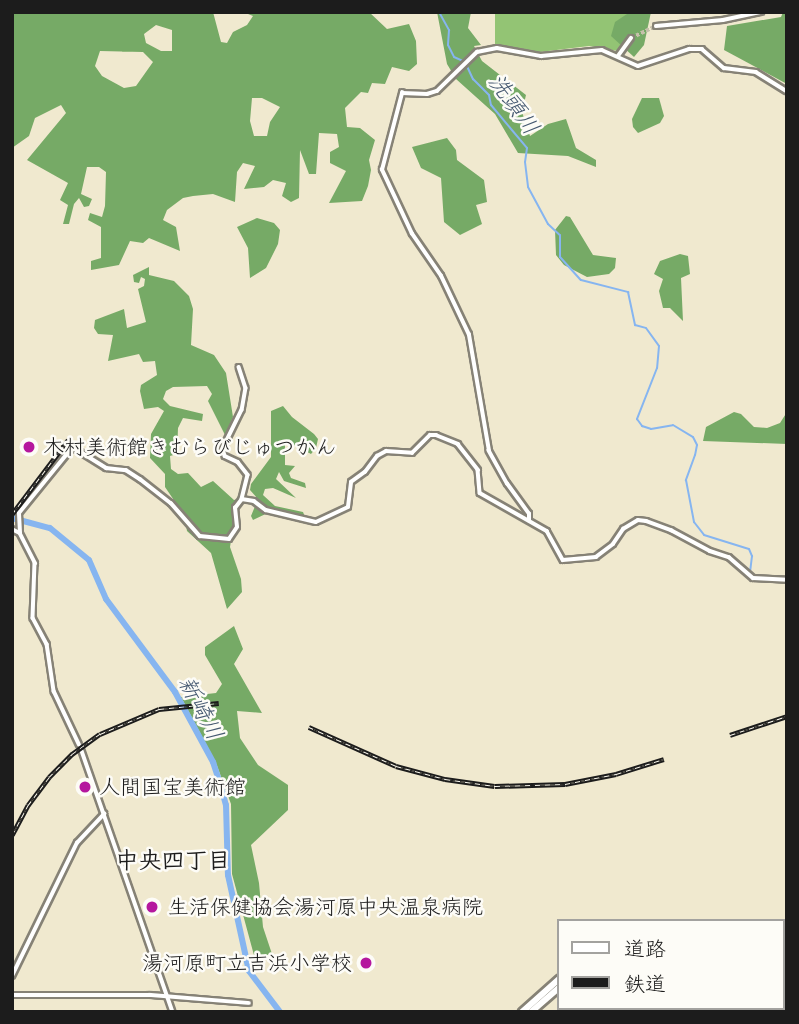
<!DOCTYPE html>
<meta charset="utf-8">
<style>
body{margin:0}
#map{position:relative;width:799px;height:1024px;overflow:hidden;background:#f0e9cf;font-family:"Shantell Sans","Klee One",sans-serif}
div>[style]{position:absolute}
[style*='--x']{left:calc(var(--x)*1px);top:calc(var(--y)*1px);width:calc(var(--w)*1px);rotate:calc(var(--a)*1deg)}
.green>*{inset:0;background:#93c474}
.forest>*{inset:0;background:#76aa66}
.water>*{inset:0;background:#86b5f0}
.stream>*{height:2px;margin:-1px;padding:0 1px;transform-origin:1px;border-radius:1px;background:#86b5f0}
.river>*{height:6px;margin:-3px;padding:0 3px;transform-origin:3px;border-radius:3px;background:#86b5f0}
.secondary-tunnel>*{height:3.5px;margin-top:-1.75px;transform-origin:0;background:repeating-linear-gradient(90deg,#c6c0ab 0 3.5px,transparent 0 5.5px)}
.roads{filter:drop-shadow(2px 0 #868276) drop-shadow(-2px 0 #868276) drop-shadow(0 2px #868276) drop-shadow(0 -2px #868276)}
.secondary>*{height:3.5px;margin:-1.75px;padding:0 1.75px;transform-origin:1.75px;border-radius:1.75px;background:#fff}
.highway>*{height:6px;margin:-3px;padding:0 3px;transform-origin:3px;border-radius:3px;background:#fff}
.rail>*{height:4.5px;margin-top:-2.25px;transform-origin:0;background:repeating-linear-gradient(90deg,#fdfcf7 0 5px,#1c1c1c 0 10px);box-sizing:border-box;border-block:2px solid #1c1c1c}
.dots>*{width:19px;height:19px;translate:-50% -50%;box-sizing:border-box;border:4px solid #fdfcf7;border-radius:50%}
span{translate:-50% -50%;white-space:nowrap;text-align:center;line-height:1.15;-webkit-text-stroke:5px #fdfcf7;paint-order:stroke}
.poi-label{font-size:21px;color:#1c1c1c}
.left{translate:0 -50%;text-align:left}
.right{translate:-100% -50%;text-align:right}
.water-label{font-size:23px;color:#465971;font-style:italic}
.neighbourhood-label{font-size:23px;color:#1c1c1c;font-weight:700}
.frame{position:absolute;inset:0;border:14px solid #1c1c1c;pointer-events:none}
.legend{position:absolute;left:557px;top:919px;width:228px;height:91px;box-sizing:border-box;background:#fdfcf7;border:2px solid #a3a29f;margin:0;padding:9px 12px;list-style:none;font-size:21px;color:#1c1c1c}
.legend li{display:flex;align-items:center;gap:14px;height:35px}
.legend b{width:35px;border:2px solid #a3a29f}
</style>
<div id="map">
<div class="green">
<i style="clip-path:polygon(495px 12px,639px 12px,630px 37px,618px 51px,589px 46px,540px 52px,495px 44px)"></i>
</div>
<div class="forest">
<i style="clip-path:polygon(evenodd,12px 12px,213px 12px,221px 42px,227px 43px,233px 32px,247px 25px,253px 16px,243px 12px,369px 12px,387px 29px,409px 24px,416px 41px,417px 64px,409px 71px,392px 67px,385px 84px,372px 83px,368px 93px,361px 92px,345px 108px,347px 127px,360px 128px,375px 140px,369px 160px,371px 170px,368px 186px,362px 201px,329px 203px,346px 171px,330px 163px,330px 152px,339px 147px,337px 134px,319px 133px,316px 174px,309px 174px,300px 150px,299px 198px,291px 202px,282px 196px,286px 183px,273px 180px,264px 187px,244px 189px,255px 166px,243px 163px,237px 172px,235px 202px,213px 194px,193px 196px,183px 198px,167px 210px,163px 220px,176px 227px,180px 251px,149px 238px,143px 243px,130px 241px,119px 265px,91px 270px,91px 261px,101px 258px,101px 227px,88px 220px,90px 213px,102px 217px,105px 206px,106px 172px,99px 167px,87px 167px,81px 194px,92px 199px,89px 206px,84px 207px,79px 198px,74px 204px,69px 224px,63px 224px,68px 205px,60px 200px,68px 183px,27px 160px,66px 113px,61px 105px,35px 118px,29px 136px,12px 148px,12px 12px,156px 25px,172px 30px,172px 51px,161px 51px,146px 43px,144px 34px,156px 25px,12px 12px,100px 51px,143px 52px,153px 62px,136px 86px,124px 88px,102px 76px,95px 66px,100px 51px,12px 12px,252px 98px,262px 98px,280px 107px,270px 122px,267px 136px,254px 136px,250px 121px,252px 98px)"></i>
<i style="clip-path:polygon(437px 12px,471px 12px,468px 28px,481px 45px,474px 46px,482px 61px,526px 95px,522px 112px,530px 136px,548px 124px,566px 119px,576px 148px,596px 160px,596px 167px,568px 156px,518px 153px,495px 114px,456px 79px,447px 64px)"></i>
<i style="clip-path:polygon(630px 12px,651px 12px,644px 45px,634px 57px,611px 36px,615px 22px)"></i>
<i style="clip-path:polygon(783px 12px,787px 12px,787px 84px,724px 50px,727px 26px,781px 17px)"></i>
<i style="clip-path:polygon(642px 98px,659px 98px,664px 116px,660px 123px,638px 133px,633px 127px,632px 119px)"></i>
<i style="clip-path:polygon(447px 138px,456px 150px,457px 160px,484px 180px,487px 202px,476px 205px,482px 224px,460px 235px,444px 222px,441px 178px,421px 168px,412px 147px)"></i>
<i style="clip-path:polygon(566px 216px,570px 217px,593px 255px,616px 258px,615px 268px,609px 274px,587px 277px,564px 265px,556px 255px,555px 230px)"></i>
<i style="clip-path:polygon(257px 218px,274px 223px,280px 230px,278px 244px,266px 268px,250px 278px,248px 248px,237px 227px)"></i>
<i style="clip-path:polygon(680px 254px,688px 256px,690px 274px,681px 278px,683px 321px,670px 308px,663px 308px,659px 291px,663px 279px,654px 274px,660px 261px)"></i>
<i style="clip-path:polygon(149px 267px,149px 275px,174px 281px,189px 296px,193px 309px,191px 345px,214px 355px,226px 373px,233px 417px,225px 435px,208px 401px,212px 394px,207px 386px,173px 387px,166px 391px,163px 399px,170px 406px,203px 414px,202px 421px,183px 418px,178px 428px,177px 454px,170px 456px,171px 469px,178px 474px,188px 473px,201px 487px,213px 481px,234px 500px,238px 499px,230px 547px,241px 579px,242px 592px,227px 609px,211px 553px,187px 531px,184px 515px,165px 487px,165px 474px,150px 458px,151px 434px,164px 411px,158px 407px,144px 409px,140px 391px,141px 385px,157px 375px,155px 361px,143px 362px,139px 354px,108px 361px,113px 335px,98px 334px,94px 328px,95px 320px,124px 309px,127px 328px,146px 322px,138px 289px,144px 286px,145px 279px,141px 277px,139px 283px,134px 282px,133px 275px)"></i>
<i style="clip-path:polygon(283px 406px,292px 417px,314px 434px,318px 439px,316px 448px,311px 454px,294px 445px,285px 445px,285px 465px,295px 466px,289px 473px,291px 478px,305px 483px,306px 488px,284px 481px,279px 472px,276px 479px,296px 498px,273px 488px,265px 489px,263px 495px,275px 506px,303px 512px,305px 517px,274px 510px,253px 520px,251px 516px,258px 499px,250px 490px,251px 484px,271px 457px,271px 411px)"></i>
<i style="clip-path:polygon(734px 412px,741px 414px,754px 427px,767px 428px,780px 423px,787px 412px,787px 444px,703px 441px,706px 427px)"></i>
<i style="clip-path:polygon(234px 626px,243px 649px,234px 664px,262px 713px,237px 711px,240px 738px,258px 765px,288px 785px,288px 810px,251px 845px,259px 883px,263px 927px,272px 954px,255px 959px,232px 874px,231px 804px,216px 763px,181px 697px,216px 693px,222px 684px,205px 655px,205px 647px)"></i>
</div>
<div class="water">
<i style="clip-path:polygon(783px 992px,787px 996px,787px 1012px,565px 1012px,570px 1008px,783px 1008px)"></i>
</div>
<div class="stream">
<i style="--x:439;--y:12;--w:21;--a:61"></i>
<i style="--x:449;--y:30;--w:15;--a:94"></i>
<i style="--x:448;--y:45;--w:13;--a:63"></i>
<i style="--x:454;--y:57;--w:12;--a:24"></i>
<i style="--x:465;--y:62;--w:19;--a:65"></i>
<i style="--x:473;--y:79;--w:23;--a:45"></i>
<i style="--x:489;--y:95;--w:10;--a:79"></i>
<i style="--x:491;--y:105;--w:56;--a:50.1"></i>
<i style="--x:527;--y:148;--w:14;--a:98"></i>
<i style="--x:525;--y:162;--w:25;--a:83"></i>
<i style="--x:528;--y:187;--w:42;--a:61.6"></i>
<i style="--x:548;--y:224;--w:16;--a:43"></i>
<i style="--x:560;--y:235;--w:22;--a:90"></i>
<i style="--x:560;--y:257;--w:31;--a:48"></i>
<i style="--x:581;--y:280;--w:49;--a:14.3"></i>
<i style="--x:628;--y:292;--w:34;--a:78"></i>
<i style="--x:635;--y:325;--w:11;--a:15"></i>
<i style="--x:646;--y:328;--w:22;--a:54"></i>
<i style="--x:659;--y:346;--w:22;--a:95"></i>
<i style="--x:657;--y:368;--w:55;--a:111.4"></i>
<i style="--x:637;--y:419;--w:9;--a:54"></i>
<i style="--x:642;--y:426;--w:9;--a:18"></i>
<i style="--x:651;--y:429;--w:22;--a:-10"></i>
<i style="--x:673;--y:425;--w:23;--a:31"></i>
<i style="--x:693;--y:437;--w:9;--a:63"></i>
<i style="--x:697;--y:445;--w:10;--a:101"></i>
<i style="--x:695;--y:455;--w:27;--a:110"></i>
<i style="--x:686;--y:480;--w:43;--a:79.2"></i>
<i style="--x:694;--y:522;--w:16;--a:52"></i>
<i style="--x:704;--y:535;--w:47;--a:17.3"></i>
<i style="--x:749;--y:549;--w:8;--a:67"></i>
<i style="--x:752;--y:556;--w:23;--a:97"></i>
<i style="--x:749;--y:579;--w:23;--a:5"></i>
</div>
<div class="river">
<i style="--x:12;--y:518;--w:39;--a:15"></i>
<i style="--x:50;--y:528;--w:50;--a:39.4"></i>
<i style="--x:89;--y:560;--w:43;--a:66.4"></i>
<i style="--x:106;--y:599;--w:116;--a:53.4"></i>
<i style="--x:175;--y:692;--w:80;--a:61.5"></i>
<i style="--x:213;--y:762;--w:22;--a:72"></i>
<i style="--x:220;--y:783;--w:23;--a:75"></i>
<i style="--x:226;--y:805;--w:70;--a:88.4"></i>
<i style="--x:228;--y:875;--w:98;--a:77.7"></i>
<i style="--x:249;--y:971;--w:51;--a:52.9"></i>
</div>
<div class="secondary-tunnel">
<i style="--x:631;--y:38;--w:28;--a:-26"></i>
</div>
<div class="roads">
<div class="secondary">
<i style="--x:656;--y:26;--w:67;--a:-5.1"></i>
<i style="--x:723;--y:20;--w:39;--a:-12"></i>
<i style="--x:618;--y:56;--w:22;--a:-54"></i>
<i style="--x:239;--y:367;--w:22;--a:72"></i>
<i style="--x:246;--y:388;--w:22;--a:100"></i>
<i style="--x:242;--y:410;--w:43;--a:116"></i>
<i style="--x:223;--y:449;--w:7;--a:74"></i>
<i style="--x:225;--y:456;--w:14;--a:25"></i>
<i style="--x:238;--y:462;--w:16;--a:52"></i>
<i style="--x:248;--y:475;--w:25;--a:104"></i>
<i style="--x:529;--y:521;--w:7;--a:-90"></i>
<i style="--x:529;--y:514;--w:37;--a:-126"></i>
<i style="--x:507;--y:484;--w:38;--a:-119"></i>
<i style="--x:489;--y:451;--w:118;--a:-99.8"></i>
<i style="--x:469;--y:335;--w:65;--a:-115.4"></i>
<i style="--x:441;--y:276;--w:51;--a:-124.6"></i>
<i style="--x:412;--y:234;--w:71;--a:-115.1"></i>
<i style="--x:382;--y:170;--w:80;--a:-75.4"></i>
<i style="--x:402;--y:93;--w:25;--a:2"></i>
<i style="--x:427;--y:94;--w:10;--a:-17"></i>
<i style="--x:437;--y:91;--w:56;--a:-44.3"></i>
<i style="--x:477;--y:52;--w:20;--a:-11"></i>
<i style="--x:497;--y:48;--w:45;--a:10.3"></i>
<i style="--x:541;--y:56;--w:61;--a:-5.6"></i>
<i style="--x:602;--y:50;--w:39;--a:24"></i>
<i style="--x:638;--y:66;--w:54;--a:-18.4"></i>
<i style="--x:689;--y:49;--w:13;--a:0"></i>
<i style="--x:702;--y:49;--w:29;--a:41"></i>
<i style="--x:724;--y:68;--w:32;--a:7"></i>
<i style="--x:756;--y:72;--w:36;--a:32"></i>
<i style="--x:12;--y:529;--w:9;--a:27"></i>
<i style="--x:20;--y:533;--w:34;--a:63"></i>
<i style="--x:35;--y:563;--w:55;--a:92.1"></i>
<i style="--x:33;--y:618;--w:30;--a:62"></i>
<i style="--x:47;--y:644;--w:48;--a:81.5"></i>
<i style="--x:54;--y:691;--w:59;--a:64.7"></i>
<i style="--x:20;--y:533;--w:20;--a:-93"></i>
<i style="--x:19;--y:513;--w:82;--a:-50.9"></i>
<i style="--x:71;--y:449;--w:5;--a:0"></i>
<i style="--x:76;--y:449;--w:36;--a:32"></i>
<i style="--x:106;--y:468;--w:20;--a:6"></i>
<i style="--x:126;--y:470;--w:17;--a:33"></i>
<i style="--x:140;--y:479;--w:39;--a:38"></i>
<i style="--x:171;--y:503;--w:44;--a:48.7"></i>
<i style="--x:200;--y:536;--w:29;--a:6"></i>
<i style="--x:229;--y:539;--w:14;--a:-56"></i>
<i style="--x:237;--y:527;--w:19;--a:-96"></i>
<i style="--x:235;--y:508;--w:11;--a:-52"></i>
<i style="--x:242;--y:499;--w:12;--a:9"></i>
<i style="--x:254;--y:501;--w:15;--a:37"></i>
<i style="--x:266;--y:510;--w:51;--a:13.5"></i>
<i style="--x:316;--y:522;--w:35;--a:-25"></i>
<i style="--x:348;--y:507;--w:25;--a:-83"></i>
<i style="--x:351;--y:482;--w:17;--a:-36"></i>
<i style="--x:365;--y:472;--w:20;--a:-53"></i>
<i style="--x:377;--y:456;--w:10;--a:-29"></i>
<i style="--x:386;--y:451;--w:26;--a:4"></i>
<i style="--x:412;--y:453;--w:25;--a:-45"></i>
<i style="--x:430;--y:435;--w:6;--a:0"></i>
<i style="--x:436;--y:435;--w:24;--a:22"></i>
<i style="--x:458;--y:444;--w:33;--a:52"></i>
<i style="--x:478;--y:470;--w:23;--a:85"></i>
<i style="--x:480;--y:493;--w:77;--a:29.6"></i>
<i style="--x:547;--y:531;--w:33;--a:61"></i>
<i style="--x:563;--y:560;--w:33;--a:-5"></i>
<i style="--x:596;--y:557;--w:21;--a:-37"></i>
<i style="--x:613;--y:544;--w:18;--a:-56"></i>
<i style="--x:623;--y:529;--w:17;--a:-31"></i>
<i style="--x:638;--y:520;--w:8;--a:7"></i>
<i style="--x:646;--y:521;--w:27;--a:20"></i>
<i style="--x:671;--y:530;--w:44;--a:28.3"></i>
<i style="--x:710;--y:551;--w:20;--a:18"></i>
<i style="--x:729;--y:557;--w:32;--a:41"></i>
<i style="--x:753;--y:578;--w:34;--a:3"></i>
<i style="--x:82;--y:751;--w:276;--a:70.8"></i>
<i style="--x:12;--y:976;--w:148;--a:-64"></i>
<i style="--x:77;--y:843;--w:40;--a:-47"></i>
<i style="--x:12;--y:995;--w:138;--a:0"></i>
<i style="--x:150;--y:995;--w:99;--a:4.6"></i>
</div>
<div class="highway">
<i style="--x:783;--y:967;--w:4;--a:0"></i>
<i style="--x:783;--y:978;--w:4;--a:14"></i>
<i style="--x:522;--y:1012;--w:50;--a:-41.7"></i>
<i style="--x:531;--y:1012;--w:37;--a:-41"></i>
</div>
</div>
<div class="rail">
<i style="--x:12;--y:514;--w:93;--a:-52.9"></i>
<i style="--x:309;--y:727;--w:95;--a:24.1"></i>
<i style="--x:396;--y:766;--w:51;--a:14.9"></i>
<i style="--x:445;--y:779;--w:50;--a:8"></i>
<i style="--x:495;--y:786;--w:70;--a:-1.6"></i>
<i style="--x:565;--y:784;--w:52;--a:-11.1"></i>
<i style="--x:616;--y:774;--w:50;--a:-17.4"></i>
<i style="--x:730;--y:735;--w:60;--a:-18.4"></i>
<i style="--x:12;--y:835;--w:34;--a:-62"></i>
<i style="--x:28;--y:805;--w:35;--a:-53"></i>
<i style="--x:49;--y:777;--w:33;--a:-45"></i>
<i style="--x:72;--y:754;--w:34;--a:-36"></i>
<i style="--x:100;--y:734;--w:64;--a:-23"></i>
<i style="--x:159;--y:709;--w:60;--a:-5.7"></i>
</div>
<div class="dots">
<i style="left:29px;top:447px;background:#b5179e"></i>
<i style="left:85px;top:787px;background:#b5179e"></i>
<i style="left:152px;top:907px;background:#b5179e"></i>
<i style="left:366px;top:963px;background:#b5179e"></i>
</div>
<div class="poi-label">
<span class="left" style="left:43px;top:447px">木村美術館きむらびじゅつかん</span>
<span class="left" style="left:99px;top:787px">人間国宝美術館</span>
<span class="left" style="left:168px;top:907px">生活保健協会湯河原中央温泉病院</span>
<span class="right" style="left:352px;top:963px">湯河原町立吉浜小学校</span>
</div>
<div class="water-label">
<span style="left:514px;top:104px;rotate:54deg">洗頭川</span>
<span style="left:201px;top:708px;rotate:62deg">新崎川</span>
</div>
<div class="neighbourhood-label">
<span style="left:173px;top:860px">中央四丁目</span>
</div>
<div class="frame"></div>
<ul class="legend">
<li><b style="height:9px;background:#fff"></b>道路</li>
<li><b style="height:9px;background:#1c1c1c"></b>鉄道</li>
</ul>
</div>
